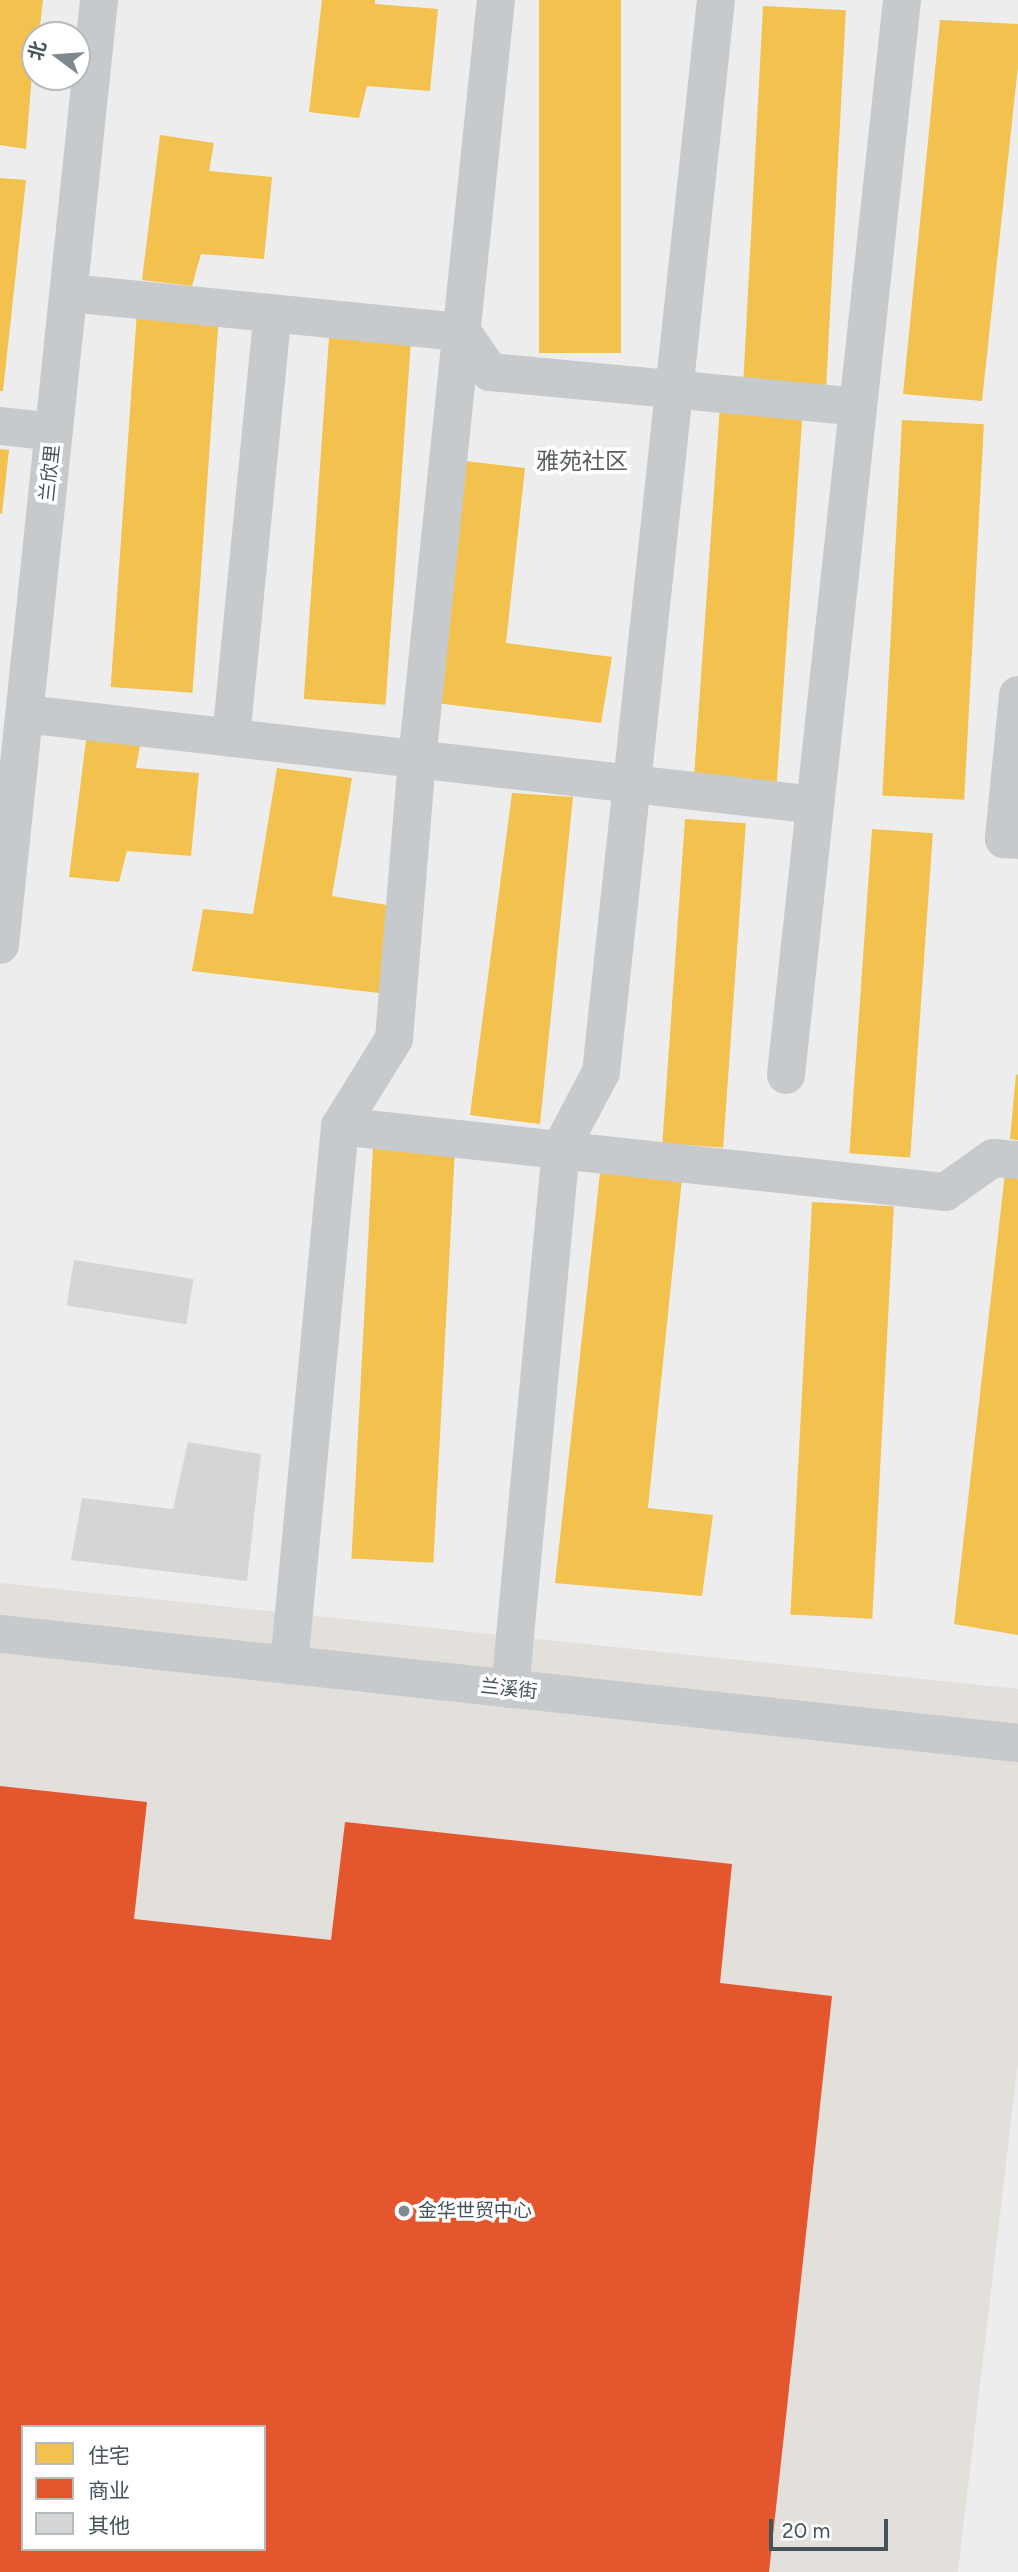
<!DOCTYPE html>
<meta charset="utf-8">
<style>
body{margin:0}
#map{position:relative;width:1018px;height:2572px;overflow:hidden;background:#eeeded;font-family:Figtree,"Noto Sans SC",sans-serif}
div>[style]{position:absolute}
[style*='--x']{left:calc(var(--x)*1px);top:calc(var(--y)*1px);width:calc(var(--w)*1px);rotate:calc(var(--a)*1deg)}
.commercial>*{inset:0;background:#e3dfda}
.homes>*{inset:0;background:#f2c14e;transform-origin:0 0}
.shops>*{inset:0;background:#e4572e}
.building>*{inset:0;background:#d4d5d6;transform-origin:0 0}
.minor>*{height:38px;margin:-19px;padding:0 19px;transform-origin:19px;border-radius:19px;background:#c7cacc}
.dots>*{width:19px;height:19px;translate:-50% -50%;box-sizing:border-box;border:4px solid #fff;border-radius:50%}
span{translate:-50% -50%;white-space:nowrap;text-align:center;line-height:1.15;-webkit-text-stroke:7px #fff;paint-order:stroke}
.street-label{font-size:19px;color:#45535a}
.poi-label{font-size:19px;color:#45535a}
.left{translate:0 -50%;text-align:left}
.quarter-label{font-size:23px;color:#595e61}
.legend{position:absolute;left:21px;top:2425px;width:245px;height:126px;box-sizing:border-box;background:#fff;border:2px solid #b5babd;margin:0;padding:9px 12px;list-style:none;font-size:21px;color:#45535a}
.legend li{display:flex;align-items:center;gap:14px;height:35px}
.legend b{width:35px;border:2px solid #b5babd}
.north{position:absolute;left:21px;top:21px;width:70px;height:70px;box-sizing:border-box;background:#fff;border:2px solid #b5babd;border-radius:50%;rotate:286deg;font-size:19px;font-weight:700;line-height:28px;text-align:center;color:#45535a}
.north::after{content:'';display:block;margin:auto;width:24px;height:32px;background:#80898d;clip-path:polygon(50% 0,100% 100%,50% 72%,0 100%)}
.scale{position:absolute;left:769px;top:2519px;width:119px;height:32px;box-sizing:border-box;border:4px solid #45535a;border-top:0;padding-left:9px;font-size:21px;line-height:24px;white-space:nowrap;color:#45535a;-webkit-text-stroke:5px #fff;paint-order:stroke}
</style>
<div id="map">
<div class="commercial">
<i style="clip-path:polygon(evenodd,0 1583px,1018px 1689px,1018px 2062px,958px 2572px,0 2572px,0 1583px,23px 2427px,264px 2427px,264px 2549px,23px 2549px,23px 2427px)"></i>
</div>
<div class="homes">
<i style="clip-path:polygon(0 0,43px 0,39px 35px,35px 35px,26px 149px,0 145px)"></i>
<i style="clip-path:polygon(322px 0,375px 0,375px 4px,438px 9px,430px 91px,367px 86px,359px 118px,309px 112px)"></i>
<i style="left:539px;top:0;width:82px;height:353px"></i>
<i style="left:763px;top:6px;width:83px;height:376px;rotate:3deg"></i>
<i style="clip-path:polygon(940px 20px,1018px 24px,1018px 66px,982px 401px,903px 394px)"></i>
<i style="clip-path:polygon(160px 135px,214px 143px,209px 171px,272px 177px,264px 259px,201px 254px,192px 286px,142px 280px)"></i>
<i style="clip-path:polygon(0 178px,26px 180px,3px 391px,0 391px)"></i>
<i style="left:137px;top:311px;width:82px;height:377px;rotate:4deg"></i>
<i style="left:330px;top:323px;width:82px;height:377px;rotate:4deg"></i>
<i style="left:720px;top:405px;width:83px;height:377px;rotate:4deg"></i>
<i style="left:902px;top:420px;width:82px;height:376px;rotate:3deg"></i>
<i style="clip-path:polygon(0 449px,9px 450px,2px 514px,0 513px)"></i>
<i style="clip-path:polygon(465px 461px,525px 468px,506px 643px,612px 657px,601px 723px,436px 703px)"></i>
<i style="clip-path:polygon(87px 732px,141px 740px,136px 768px,199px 773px,191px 856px,127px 851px,119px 882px,69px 877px)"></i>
<i style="clip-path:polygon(277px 768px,352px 778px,332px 896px,393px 906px,379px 993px,192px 971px,203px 909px,253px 914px)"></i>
<i style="clip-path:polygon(512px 793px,573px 797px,540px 1124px,470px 1115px)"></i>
<i style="left:685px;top:819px;width:61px;height:325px;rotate:4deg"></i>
<i style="left:872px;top:829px;width:61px;height:325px;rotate:4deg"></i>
<i style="clip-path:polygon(1016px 1074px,1018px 1075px,1018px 1140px,1010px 1139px)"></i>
<i style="left:373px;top:1147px;width:82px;height:412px;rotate:3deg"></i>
<i style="clip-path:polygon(600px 1173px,682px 1178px,648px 1508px,713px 1515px,702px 1596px,555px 1583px)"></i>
<i style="clip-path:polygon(1005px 1173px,1018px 1175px,1018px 1635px,954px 1624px)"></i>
<i style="left:812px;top:1202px;width:82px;height:413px;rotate:3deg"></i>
</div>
<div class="shops">
<i style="clip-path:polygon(evenodd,0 1786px,147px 1802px,134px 1919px,331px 1940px,345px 1822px,732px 1864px,720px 1983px,832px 1996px,769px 2572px,0 2572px,0 1786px,23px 2427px,264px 2427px,264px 2549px,23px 2549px,23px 2427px)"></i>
</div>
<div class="building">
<i style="left:74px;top:1260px;width:121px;height:46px;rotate:9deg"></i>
<i style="clip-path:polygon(188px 1442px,261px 1454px,247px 1581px,71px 1560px,82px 1498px,173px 1509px)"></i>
</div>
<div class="minor">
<i style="--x:69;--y:293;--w:395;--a:5.7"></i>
<i style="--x:462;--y:332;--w:49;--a:55"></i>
<i style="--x:490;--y:372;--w:369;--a:5.4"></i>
<i style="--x:0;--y:426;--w:54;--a:6.3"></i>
<i style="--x:1018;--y:695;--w:145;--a:95.6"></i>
<i style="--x:1004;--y:839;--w:14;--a:4"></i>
<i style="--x:25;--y:714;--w:795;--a:6.57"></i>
<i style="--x:231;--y:738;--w:427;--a:-84.4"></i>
<i style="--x:0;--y:945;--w:950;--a:-84.02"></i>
<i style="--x:786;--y:1075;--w:1081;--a:-83.84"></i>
<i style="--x:340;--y:1126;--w:609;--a:6.23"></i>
<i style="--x:945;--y:1192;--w:59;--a:-35.3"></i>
<i style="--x:993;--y:1158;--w:25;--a:5"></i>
<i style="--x:0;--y:1634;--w:1024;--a:6.11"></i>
<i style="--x:289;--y:1665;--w:541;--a:-84.59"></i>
<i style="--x:340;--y:1126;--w:102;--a:-58.2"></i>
<i style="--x:394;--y:1039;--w:280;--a:-85.3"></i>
<i style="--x:417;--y:760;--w:764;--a:-84.07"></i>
<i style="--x:510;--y:1689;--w:543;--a:-84.61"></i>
<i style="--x:561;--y:1148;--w:86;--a:-62.2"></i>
<i style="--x:601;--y:1072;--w:1078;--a:-83.88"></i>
</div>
<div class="dots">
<i style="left:404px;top:2211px;background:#80898d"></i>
</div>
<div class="street-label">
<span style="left:50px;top:473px;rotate:-84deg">兰欣里</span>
<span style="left:509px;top:1689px;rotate:6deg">兰溪街</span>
</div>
<div class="poi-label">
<span class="left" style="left:418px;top:2211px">金华世贸中心</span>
</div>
<div class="quarter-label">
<span style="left:582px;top:461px">雅苑社区</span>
</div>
<ul class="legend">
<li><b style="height:19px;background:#f2c14e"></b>住宅</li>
<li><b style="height:19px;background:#e4572e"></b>商业</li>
<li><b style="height:19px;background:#d4d5d6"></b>其他</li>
</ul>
<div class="north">北</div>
<div class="scale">20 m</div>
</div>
